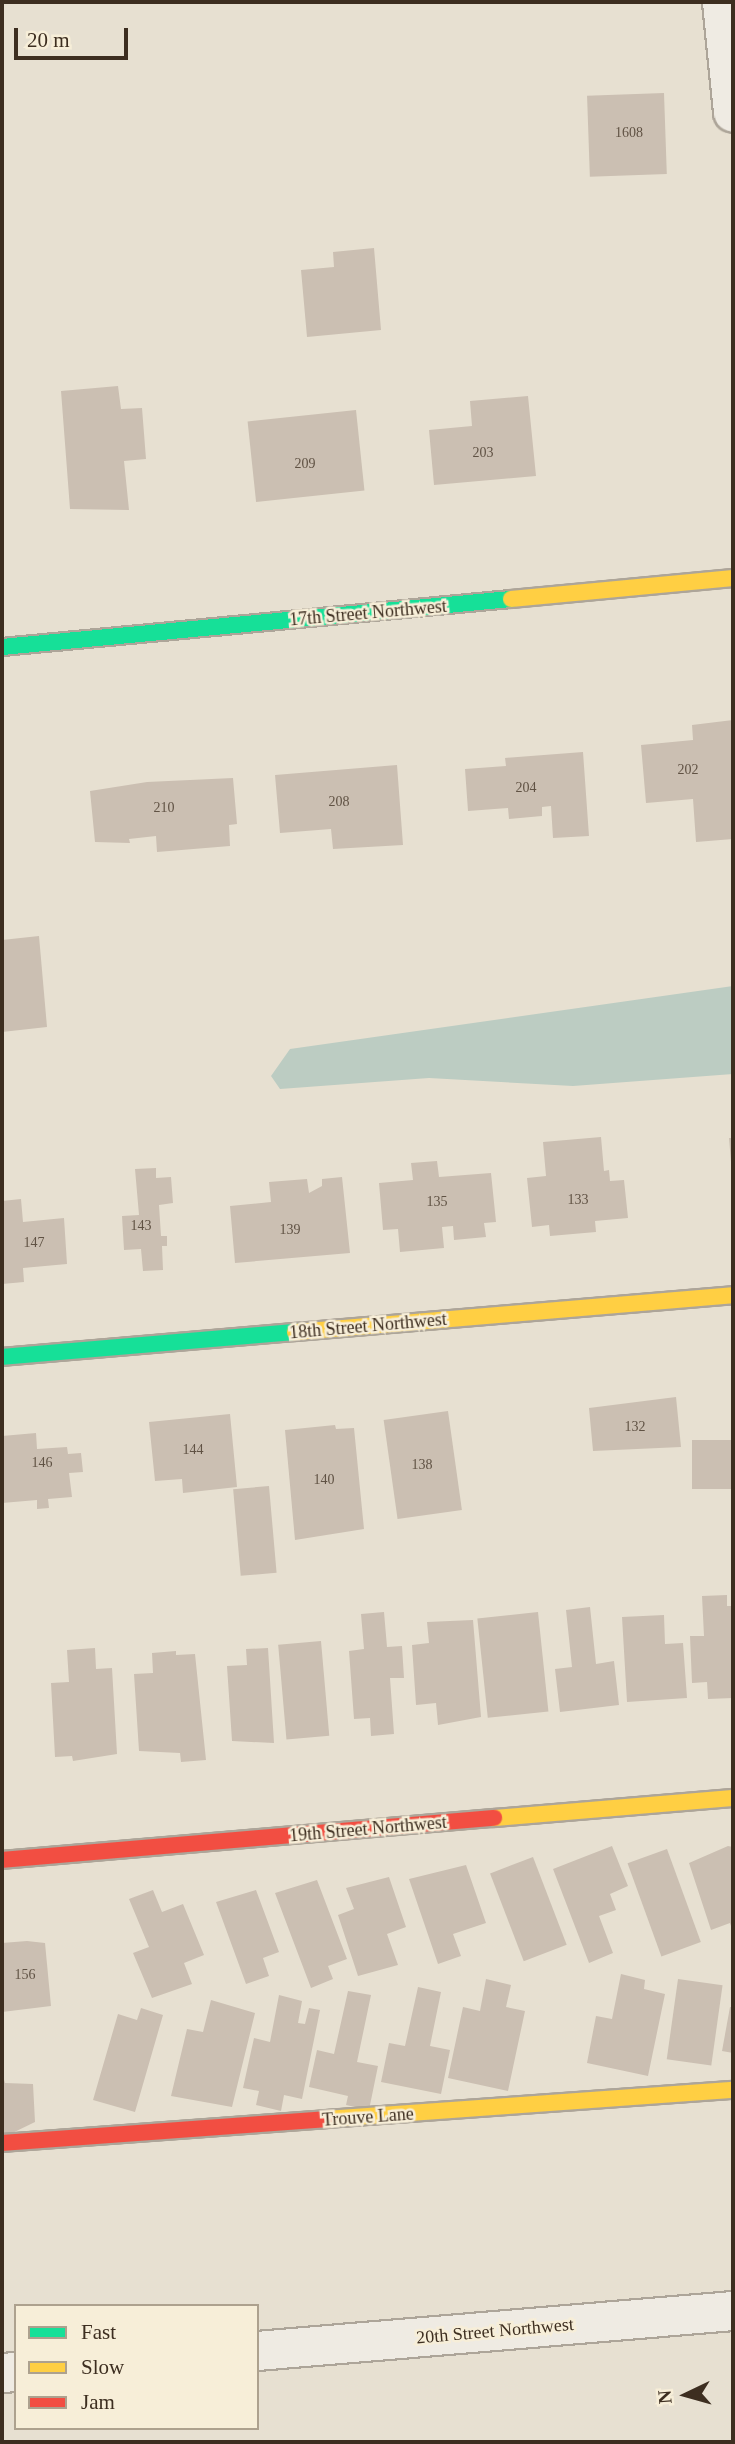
<!DOCTYPE html>
<style>
body{margin:0}
#map{position:relative;width:735px;height:2444px;overflow:hidden;background:#e7e0d1;font-family:"Times New Roman",serif}
div>[style]{position:absolute}
[style*='--x']{left:calc(var(--x)*1px);top:calc(var(--y)*1px);width:calc(var(--w)*1px);rotate:calc(var(--a)*1deg)}
.water>*{inset:0;background:#bcccc2}
.building>*{inset:0;background:#cbbfb2;transform-origin:0 0}
.roads{filter:drop-shadow(2px 0 #ada599) drop-shadow(-2px 0 #ada599) drop-shadow(0 2px #ada599) drop-shadow(0 -2px #ada599)}
.street>*{height:38px;margin:-19px;padding:0 19px;transform-origin:19px;border-radius:19px;background:#efebe3}
.fast>*{height:16px;margin:-8px;padding:0 8px;transform-origin:8px;border-radius:8px;background:#16e098}
.slow>*{height:16px;margin:-8px;padding:0 8px;transform-origin:8px;border-radius:8px;background:#ffcf43}
.jam>*{height:16px;margin:-8px;padding:0 8px;transform-origin:8px;border-radius:8px;background:#f24e42}
span{translate:-50% -50%;white-space:nowrap;text-align:center;line-height:1.15;-webkit-text-stroke:5px #f7eed8;paint-order:stroke}
.number-label{font-size:14px;color:#605244}
.number-label span{-webkit-text-stroke-width:0}
.street-label{font-size:18px;color:#3d2e20}
.frame{position:absolute;inset:0;border:4px solid #3d2e20;pointer-events:none}
.legend{position:absolute;left:14px;top:2304px;width:245px;height:126px;box-sizing:border-box;background:#f7eed8;border:2px solid #ada18e;margin:0;padding:9px 12px;list-style:none;font-size:21px;color:#3d2e20}
.legend li{display:flex;align-items:center;gap:14px;height:35px}
.legend b{width:35px;border:2px solid #ada18e}
.north{position:absolute;left:651px;top:2360px;width:70px;height:70px;-webkit-text-stroke:5px #f7eed8;paint-order:stroke;rotate:265deg;font-size:19px;font-weight:700;line-height:28px;text-align:center;color:#3d2e20}
.north::after{content:'';display:block;margin:auto;width:24px;height:32px;background:#3d2e20;clip-path:polygon(50% 0,100% 100%,50% 72%,0 100%)}
.scale{position:absolute;left:14px;top:28px;width:114px;height:32px;box-sizing:border-box;border:4px solid #3d2e20;border-top:0;padding-left:9px;font-size:21px;line-height:24px;white-space:nowrap;color:#3d2e20;-webkit-text-stroke:5px #f7eed8;paint-order:stroke}
</style>
<div id="map">
<div class="water">
<i style="clip-path:polygon(733px 986px,733px 1074px,573px 1086px,429px 1078px,280px 1089px,271px 1076px,290px 1049px)"></i>
</div>
<div class="building">
<i style="left:664px;top:93px;width:81px;height:77px;rotate:88deg"></i>
<i style="clip-path:polygon(374px 248px,381px 330px,307px 337px,301px 270px,334px 267px,333px 252px)"></i>
<i style="clip-path:polygon(118px 386px,121px 409px,142px 408px,146px 459px,124px 461px,129px 510px,70px 509px,61px 391px)"></i>
<i style="clip-path:polygon(528px 396px,536px 476px,434px 485px,429px 430px,472px 426px,470px 401px)"></i>
<i style="left:356px;top:410px;width:81px;height:109px;rotate:84deg"></i>
<i style="clip-path:polygon(733px 720px,733px 839px,696px 842px,693px 799px,646px 803px,641px 745px,693px 740px,692px 725px)"></i>
<i style="clip-path:polygon(583px 752px,589px 836px,553px 838px,551px 806px,542px 807px,542px 816px,509px 819px,508px 808px,468px 811px,465px 769px,506px 766px,505px 758px)"></i>
<i style="clip-path:polygon(397px 765px,403px 845px,333px 849px,331px 829px,280px 833px,275px 775px)"></i>
<i style="clip-path:polygon(233px 778px,237px 824px,229px 825px,230px 846px,157px 852px,156px 836px,129px 839px,130px 843px,95px 842px,90px 791px,147px 782px)"></i>
<i style="clip-path:polygon(39px 936px,47px 1027px,2px 1032px,2px 940px)"></i>
<i style="clip-path:polygon(601px 1137px,604px 1171px,609px 1170px,610px 1181px,624px 1180px,628px 1218px,595px 1221px,596px 1232px,550px 1236px,549px 1225px,532px 1227px,527px 1178px,546px 1176px,543px 1142px)"></i>
<i style="clip-path:polygon(729px 1138px,733px 1138px,733px 1161px,731px 1162px)"></i>
<i style="clip-path:polygon(437px 1161px,439px 1177px,491px 1173px,496px 1222px,484px 1223px,486px 1237px,454px 1240px,453px 1226px,442px 1227px,444px 1248px,400px 1252px,398px 1229px,383px 1230px,379px 1183px,413px 1180px,411px 1163px)"></i>
<i style="clip-path:polygon(156px 1168px,156px 1178px,171px 1177px,173px 1203px,159px 1205px,161px 1236px,167px 1236px,167px 1246px,162px 1246px,163px 1270px,143px 1271px,141px 1249px,124px 1250px,122px 1216px,139px 1215px,135px 1169px)"></i>
<i style="clip-path:polygon(342px 1177px,350px 1253px,235px 1263px,230px 1206px,271px 1202px,269px 1182px,307px 1179px,309px 1193px,322px 1186px,322px 1179px)"></i>
<i style="clip-path:polygon(21px 1199px,23px 1222px,64px 1218px,67px 1264px,23px 1268px,24px 1282px,2px 1284px,2px 1201px)"></i>
<i style="clip-path:polygon(676px 1397px,681px 1447px,593px 1451px,589px 1408px)"></i>
<i style="left:448px;top:1411px;width:100px;height:65px;rotate:82deg"></i>
<i style="clip-path:polygon(230px 1414px,237px 1487px,183px 1493px,182px 1479px,155px 1481px,149px 1422px)"></i>
<i style="clip-path:polygon(335px 1425px,336px 1429px,354px 1428px,364px 1529px,295px 1540px,285px 1430px)"></i>
<i style="clip-path:polygon(36px 1433px,37px 1449px,67px 1447px,68px 1454px,81px 1453px,83px 1472px,69px 1473px,72px 1497px,48px 1499px,49px 1508px,37px 1509px,37px 1500px,2px 1503px,2px 1436px)"></i>
<i style="left:733px;top:1440px;width:49px;height:41px;rotate:90deg"></i>
<i style="left:269px;top:1486px;width:87px;height:36px;rotate:85deg"></i>
<i style="clip-path:polygon(727px 1595px,727px 1606px,733px 1606px,733px 1698px,708px 1699px,707px 1682px,692px 1683px,690px 1636px,704px 1636px,702px 1596px)"></i>
<i style="clip-path:polygon(590px 1607px,596px 1664px,614px 1661px,619px 1705px,560px 1712px,555px 1669px,572px 1667px,566px 1610px)"></i>
<i style="clip-path:polygon(384px 1612px,387px 1647px,402px 1646px,404px 1678px,390px 1678px,394px 1734px,371px 1736px,370px 1718px,354px 1719px,349px 1651px,364px 1649px,361px 1614px)"></i>
<i style="left:538px;top:1612px;width:100px;height:61px;rotate:84deg"></i>
<i style="clip-path:polygon(664px 1615px,665px 1644px,683px 1643px,687px 1698px,627px 1702px,622px 1617px)"></i>
<i style="clip-path:polygon(473px 1620px,481px 1717px,438px 1725px,436px 1703px,416px 1705px,412px 1645px,429px 1643px,427px 1622px)"></i>
<i style="left:321px;top:1641px;width:95px;height:43px;rotate:85deg"></i>
<i style="clip-path:polygon(95px 1648px,96px 1669px,112px 1668px,117px 1754px,73px 1761px,72px 1756px,55px 1757px,51px 1683px,69px 1682px,67px 1650px)"></i>
<i style="clip-path:polygon(268px 1648px,274px 1743px,232px 1741px,227px 1666px,247px 1665px,246px 1649px)"></i>
<i style="clip-path:polygon(176px 1651px,176px 1655px,195px 1654px,206px 1760px,181px 1762px,180px 1753px,139px 1751px,134px 1674px,153px 1673px,152px 1653px)"></i>
<i style="clip-path:polygon(612px 1846px,628px 1886px,610px 1894px,616px 1910px,599px 1916px,613px 1953px,589px 1963px,553px 1869px)"></i>
<i style="clip-path:polygon(728px 1846px,733px 1847px,733px 1932px,730px 1923px,711px 1930px,689px 1863px)"></i>
<i style="left:667px;top:1849px;width:99px;height:42px;rotate:70deg"></i>
<i style="left:533px;top:1857px;width:94px;height:46px;rotate:69deg"></i>
<i style="clip-path:polygon(466px 1865px,486px 1923px,453px 1934px,461px 1956px,438px 1964px,409px 1879px)"></i>
<i style="clip-path:polygon(389px 1877px,406px 1927px,387px 1934px,398px 1965px,358px 1976px,338px 1915px,354px 1909px,346px 1888px)"></i>
<i style="clip-path:polygon(317px 1880px,347px 1959px,328px 1966px,333px 1979px,311px 1988px,275px 1893px)"></i>
<i style="clip-path:polygon(153px 1890px,162px 1912px,183px 1904px,204px 1955px,184px 1963px,192px 1984px,152px 1998px,133px 1953px,149px 1947px,129px 1899px)"></i>
<i style="clip-path:polygon(256px 1890px,279px 1952px,263px 1958px,269px 1976px,246px 1984px,216px 1902px)"></i>
<i style="clip-path:polygon(27px 1941px,45px 1943px,51px 2006px,2px 2012px,2px 1943px)"></i>
<i style="clip-path:polygon(621px 1974px,645px 1980px,644px 1989px,665px 1994px,648px 2076px,587px 2063px,596px 2016px,612px 2019px)"></i>
<i style="clip-path:polygon(486px 1979px,511px 1985px,506px 2007px,525px 2011px,508px 2091px,448px 2078px,463px 2007px,480px 2011px)"></i>
<i style="left:678px;top:1979px;width:45px;height:81px;rotate:8deg"></i>
<i style="clip-path:polygon(418px 1987px,441px 1992px,430px 2046px,450px 2050px,441px 2094px,381px 2082px,389px 2043px,405px 2046px)"></i>
<i style="clip-path:polygon(348px 1991px,371px 1995px,357px 2062px,378px 2066px,369px 2110px,346px 2105px,348px 2096px,309px 2087px,317px 2050px,334px 2054px)"></i>
<i style="clip-path:polygon(279px 1995px,302px 2001px,298px 2023px,305px 2024px,309px 2008px,320px 2010px,302px 2099px,284px 2095px,281px 2111px,256px 2105px,259px 2091px,243px 2088px,254px 2038px,270px 2042px)"></i>
<i style="clip-path:polygon(211px 2000px,255px 2013px,232px 2107px,171px 2096px,187px 2029px,203px 2032px)"></i>
<i style="clip-path:polygon(730px 2007px,733px 2007px,733px 2053px,722px 2051px)"></i>
<i style="clip-path:polygon(141px 2008px,163px 2015px,135px 2112px,93px 2100px,118px 2014px,137px 2020px)"></i>
<i style="clip-path:polygon(2px 2072px,5px 2083px,33px 2084px,35px 2122px,2px 2138px)"></i>
</div>
<div class="roads">
<div class="street">
<i style="--x:722;--y:2;--w:111;--a:84.3"></i>
<i style="--x:257;--y:2351;--w:478;--a:-4.8"></i>
<i style="--x:2;--y:2373;--w:14;--a:-4"></i>
</div>
<div class="fast">
<i style="--x:2;--y:647;--w:511;--a:-5.39"></i>
<i style="--x:2;--y:1357;--w:294;--a:-4.9"></i>
</div>
<div class="slow">
<i style="--x:511;--y:599;--w:223;--a:-5.4"></i>
<i style="--x:295;--y:1332;--w:440;--a:-4.8"></i>
<i style="--x:494;--y:1818;--w:240;--a:-4.8"></i>
<i style="--x:327;--y:2119;--w:407;--a:-4.1"></i>
</div>
<div class="jam">
<i style="--x:2;--y:1860;--w:494;--a:-4.9"></i>
<i style="--x:2;--y:2143;--w:326;--a:-4.2"></i>
</div>
</div>
<div class="number-label">
<span style="left:629px;top:133px">1608</span>
<span style="left:483px;top:453px">203</span>
<span style="left:305px;top:464px">209</span>
<span style="left:688px;top:770px">202</span>
<span style="left:526px;top:788px">204</span>
<span style="left:339px;top:802px">208</span>
<span style="left:164px;top:808px">210</span>
<span style="left:578px;top:1200px">133</span>
<span style="left:437px;top:1202px">135</span>
<span style="left:141px;top:1226px">143</span>
<span style="left:290px;top:1230px">139</span>
<span style="left:34px;top:1243px">147</span>
<span style="left:635px;top:1427px">132</span>
<span style="left:193px;top:1450px">144</span>
<span style="left:42px;top:1463px">146</span>
<span style="left:422px;top:1465px">138</span>
<span style="left:324px;top:1480px">140</span>
<span style="left:25px;top:1975px">156</span>
</div>
<div class="street-label">
<span style="left:368px;top:613px;rotate:-5deg">17th Street Northwest</span>
<span style="left:368px;top:1326px;rotate:-5deg">18th Street Northwest</span>
<span style="left:368px;top:1829px;rotate:-5deg">19th Street Northwest</span>
<span style="left:368px;top:2117px;rotate:-4deg">Trouve Lane</span>
<span style="left:495px;top:2331px;rotate:-5deg">20th Street Northwest</span>
</div>
<div class="frame"></div>
<ul class="legend">
<li><b style="height:9px;background:#16e098"></b>Fast</li>
<li><b style="height:9px;background:#ffcf43"></b>Slow</li>
<li><b style="height:9px;background:#f24e42"></b>Jam</li>
</ul>
<div class="north">N</div>
<div class="scale">20 m</div>
</div>
